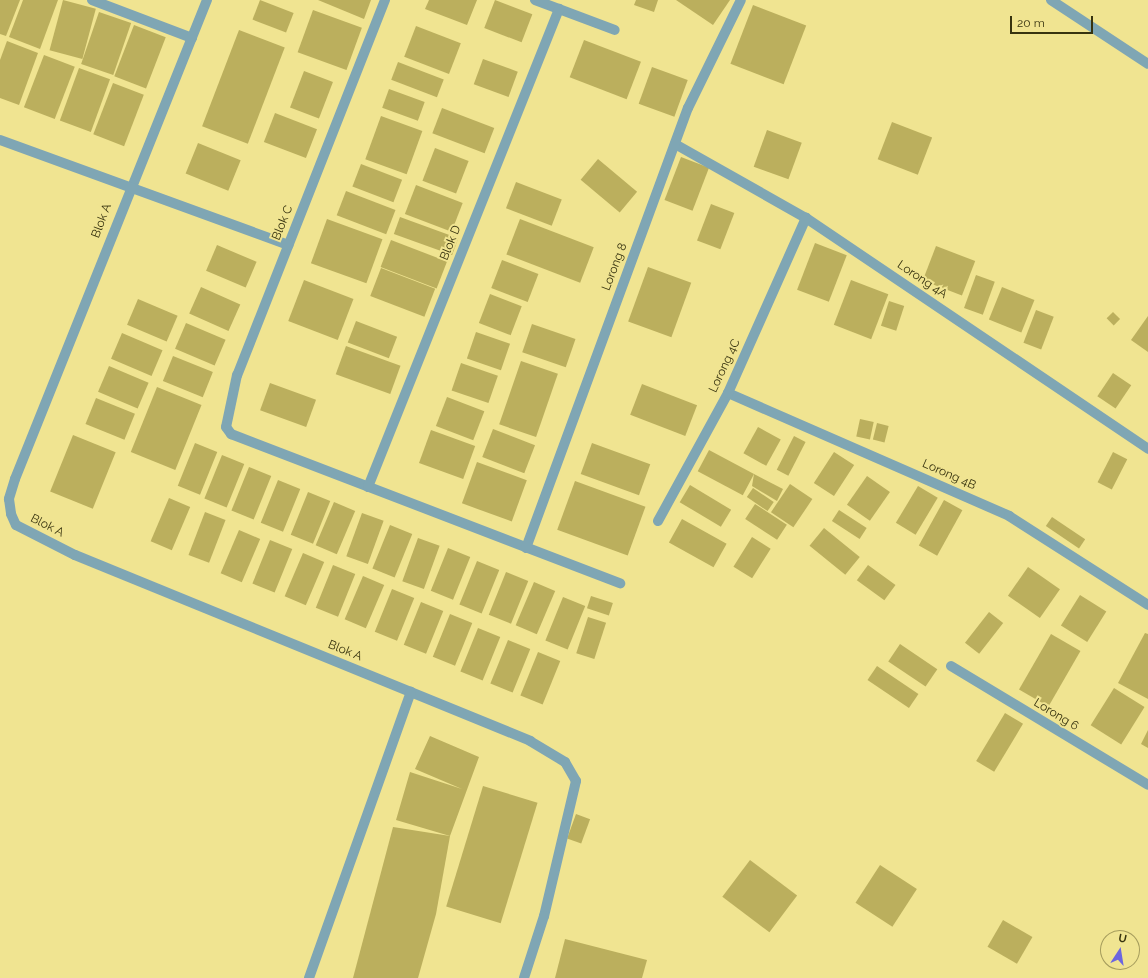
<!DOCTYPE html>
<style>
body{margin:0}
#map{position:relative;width:1148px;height:978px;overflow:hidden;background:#f0e491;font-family:Raleway,sans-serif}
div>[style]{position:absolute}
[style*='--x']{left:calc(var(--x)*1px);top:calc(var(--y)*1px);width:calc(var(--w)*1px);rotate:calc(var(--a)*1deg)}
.building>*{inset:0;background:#bbaf5d;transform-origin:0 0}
.minor>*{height:10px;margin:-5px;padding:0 5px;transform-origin:5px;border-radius:5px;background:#7fa6b4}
span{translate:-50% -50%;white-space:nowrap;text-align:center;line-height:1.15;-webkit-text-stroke:4px #f0e491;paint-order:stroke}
.street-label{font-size:12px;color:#37330f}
.north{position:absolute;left:1100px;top:930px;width:40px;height:40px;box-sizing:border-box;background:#f0e491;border:1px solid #a69d5d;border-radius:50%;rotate:12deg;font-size:11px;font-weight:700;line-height:16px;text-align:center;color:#37330f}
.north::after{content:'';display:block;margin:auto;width:14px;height:18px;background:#6c66e0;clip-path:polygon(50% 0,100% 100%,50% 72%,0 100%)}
.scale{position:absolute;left:1010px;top:16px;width:83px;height:18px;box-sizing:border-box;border:2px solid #37330f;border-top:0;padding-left:5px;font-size:12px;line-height:14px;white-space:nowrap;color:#37330f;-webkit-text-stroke:3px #f0e491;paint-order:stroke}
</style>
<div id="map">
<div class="building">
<i style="clip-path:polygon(0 0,20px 0,6px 36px,0 34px)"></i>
<i style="clip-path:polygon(23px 0,58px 0,40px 49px,9px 37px)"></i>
<i style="left:63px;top:0;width:34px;height:52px;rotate:15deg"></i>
<i style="left:260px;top:0;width:36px;height:21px;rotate:21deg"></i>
<i style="clip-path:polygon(318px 0,371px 0,364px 19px)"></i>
<i style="clip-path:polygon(429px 0,477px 0,467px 25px,425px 9px)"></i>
<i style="left:495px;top:0;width:40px;height:30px;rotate:21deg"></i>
<i style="clip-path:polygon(636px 0,658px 0,654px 12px,634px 5px)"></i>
<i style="clip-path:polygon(676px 0,730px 0,713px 25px)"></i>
<i style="left:753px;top:5px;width:57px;height:63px;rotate:21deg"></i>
<i style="left:313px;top:10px;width:52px;height:45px;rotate:20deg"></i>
<i style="left:99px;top:12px;width:34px;height:55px;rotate:19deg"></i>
<i style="left:134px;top:25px;width:34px;height:55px;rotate:21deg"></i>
<i style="left:416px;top:26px;width:48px;height:33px;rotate:21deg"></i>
<i style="left:239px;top:30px;width:49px;height:103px;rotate:21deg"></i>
<i style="left:584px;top:40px;width:61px;height:40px;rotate:21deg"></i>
<i style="clip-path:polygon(7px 41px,38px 53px,19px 105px,0 98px,0 60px)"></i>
<i style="left:44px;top:55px;width:33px;height:56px;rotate:21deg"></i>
<i style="left:483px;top:59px;width:37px;height:27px;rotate:20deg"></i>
<i style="left:398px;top:62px;width:49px;height:19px;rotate:21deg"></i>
<i style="left:652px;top:67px;width:38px;height:39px;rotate:20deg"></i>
<i style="left:79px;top:68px;width:33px;height:56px;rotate:20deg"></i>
<i style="left:304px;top:71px;width:31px;height:39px;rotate:21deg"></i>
<i style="left:113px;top:83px;width:33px;height:55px;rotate:21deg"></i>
<i style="left:389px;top:89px;width:38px;height:20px;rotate:20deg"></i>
<i style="left:442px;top:108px;width:56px;height:27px;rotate:21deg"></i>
<i style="left:275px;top:113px;width:45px;height:31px;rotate:21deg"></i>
<i style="left:381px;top:116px;width:44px;height:46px;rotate:20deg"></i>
<i style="left:892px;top:122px;width:43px;height:40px;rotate:21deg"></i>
<i style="left:767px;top:130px;width:37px;height:39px;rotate:20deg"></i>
<i style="left:198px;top:143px;width:46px;height:33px;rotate:22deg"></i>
<i style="left:435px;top:148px;width:36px;height:35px;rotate:21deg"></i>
<i style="left:681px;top:157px;width:30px;height:46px;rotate:21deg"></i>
<i style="left:598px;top:159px;width:51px;height:27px;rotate:40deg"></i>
<i style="left:361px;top:164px;width:44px;height:24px;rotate:21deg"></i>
<i style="left:516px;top:182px;width:49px;height:28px;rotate:21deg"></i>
<i style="left:416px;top:185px;width:50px;height:31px;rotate:21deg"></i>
<i style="left:346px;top:191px;width:53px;height:26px;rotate:21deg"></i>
<i style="left:711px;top:204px;width:25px;height:39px;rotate:21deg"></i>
<i style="left:400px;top:217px;width:62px;height:18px;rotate:20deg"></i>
<i style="left:327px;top:219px;width:59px;height:47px;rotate:20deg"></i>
<i style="left:520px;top:219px;width:79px;height:38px;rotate:21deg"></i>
<i style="left:391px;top:240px;width:60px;height:29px;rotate:21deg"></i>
<i style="left:815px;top:243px;width:34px;height:50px;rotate:21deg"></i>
<i style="left:217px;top:245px;width:43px;height:28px;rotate:23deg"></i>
<i style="left:936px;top:246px;width:42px;height:37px;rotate:21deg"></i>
<i style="left:502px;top:260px;width:39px;height:30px;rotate:21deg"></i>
<i style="left:648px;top:267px;width:46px;height:58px;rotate:20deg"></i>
<i style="left:381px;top:268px;width:58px;height:30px;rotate:21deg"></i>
<i style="left:976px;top:275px;width:20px;height:35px;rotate:20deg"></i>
<i style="left:304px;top:280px;width:53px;height:44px;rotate:21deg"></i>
<i style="left:851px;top:280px;width:40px;height:48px;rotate:21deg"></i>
<i style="left:201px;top:287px;width:43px;height:29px;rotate:24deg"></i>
<i style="left:1002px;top:287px;width:35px;height:35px;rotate:22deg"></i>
<i style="left:490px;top:294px;width:34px;height:31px;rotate:21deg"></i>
<i style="left:138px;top:299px;width:43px;height:28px;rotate:23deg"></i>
<i style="left:889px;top:301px;width:16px;height:26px;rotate:18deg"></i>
<i style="left:1036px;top:310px;width:19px;height:35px;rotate:21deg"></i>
<i style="left:1113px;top:312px;width:10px;height:9px;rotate:45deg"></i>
<i style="clip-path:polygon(1148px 316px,1148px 352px,1131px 340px)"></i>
<i style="left:356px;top:321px;width:44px;height:23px;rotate:21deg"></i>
<i style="left:186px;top:323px;width:43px;height:28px;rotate:23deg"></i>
<i style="left:532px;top:324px;width:46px;height:30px;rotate:19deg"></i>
<i style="left:476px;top:332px;width:36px;height:28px;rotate:19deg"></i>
<i style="left:122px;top:333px;width:44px;height:28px;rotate:23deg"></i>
<i style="left:346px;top:346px;width:58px;height:30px;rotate:20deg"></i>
<i style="left:173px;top:356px;width:43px;height:27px;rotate:22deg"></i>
<i style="left:521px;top:361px;width:39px;height:67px;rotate:19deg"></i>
<i style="left:461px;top:363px;width:39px;height:29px;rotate:19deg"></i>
<i style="left:109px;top:366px;width:43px;height:28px;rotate:23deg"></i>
<i style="left:1113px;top:373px;width:22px;height:28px;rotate:34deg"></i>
<i style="left:270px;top:383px;width:49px;height:29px;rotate:20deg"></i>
<i style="left:642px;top:384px;width:59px;height:33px;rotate:21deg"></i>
<i style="left:157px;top:387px;width:48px;height:70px;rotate:22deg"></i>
<i style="left:447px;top:397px;width:40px;height:31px;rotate:21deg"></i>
<i style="left:96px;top:398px;width:42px;height:28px;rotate:22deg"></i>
<i style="left:860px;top:419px;width:14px;height:18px;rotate:12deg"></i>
<i style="left:877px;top:423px;width:12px;height:17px;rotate:14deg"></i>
<i style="left:758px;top:427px;width:26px;height:30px;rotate:29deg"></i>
<i style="left:493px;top:429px;width:45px;height:30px;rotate:21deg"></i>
<i style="left:431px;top:430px;width:47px;height:35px;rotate:20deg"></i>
<i style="left:73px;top:435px;width:46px;height:61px;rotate:22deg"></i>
<i style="left:794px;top:436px;width:13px;height:38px;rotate:27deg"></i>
<i style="left:195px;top:443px;width:24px;height:46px;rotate:22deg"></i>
<i style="left:592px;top:443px;width:62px;height:33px;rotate:20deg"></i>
<i style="left:709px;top:450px;width:51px;height:24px;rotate:28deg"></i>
<i style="left:834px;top:452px;width:24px;height:37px;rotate:33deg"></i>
<i style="left:1113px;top:452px;width:16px;height:34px;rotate:27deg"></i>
<i style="left:222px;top:455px;width:24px;height:47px;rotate:22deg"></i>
<i style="left:477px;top:462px;width:53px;height:44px;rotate:20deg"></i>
<i style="left:249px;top:467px;width:24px;height:47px;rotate:22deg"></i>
<i style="clip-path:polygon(754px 474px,783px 489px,777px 501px,752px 486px)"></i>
<i style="left:867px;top:476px;width:28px;height:35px;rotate:35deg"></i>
<i style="left:278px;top:480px;width:24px;height:46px;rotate:22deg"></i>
<i style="left:575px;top:481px;width:75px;height:52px;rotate:20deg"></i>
<i style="left:790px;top:484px;width:27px;height:34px;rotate:34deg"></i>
<i style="left:690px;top:485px;width:48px;height:20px;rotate:31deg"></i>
<i style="left:918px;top:486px;width:23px;height:43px;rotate:31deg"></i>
<i style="left:753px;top:488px;width:25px;height:11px;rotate:34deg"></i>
<i style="left:308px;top:492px;width:24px;height:46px;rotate:22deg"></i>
<i style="left:169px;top:498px;width:23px;height:47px;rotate:23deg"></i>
<i style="left:944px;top:500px;width:21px;height:52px;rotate:29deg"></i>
<i style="left:334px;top:502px;width:23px;height:47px;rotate:23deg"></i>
<i style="left:755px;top:504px;width:38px;height:18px;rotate:33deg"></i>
<i style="left:839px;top:510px;width:33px;height:13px;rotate:33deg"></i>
<i style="left:205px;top:512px;width:22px;height:46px;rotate:21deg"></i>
<i style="left:362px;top:513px;width:23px;height:46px;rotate:20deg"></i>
<i style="left:1052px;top:517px;width:40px;height:11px;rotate:34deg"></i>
<i style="left:682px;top:519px;width:51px;height:27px;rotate:29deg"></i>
<i style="left:390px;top:525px;width:24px;height:47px;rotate:22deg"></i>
<i style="left:824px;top:528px;width:46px;height:23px;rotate:39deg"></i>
<i style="left:239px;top:530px;width:23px;height:47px;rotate:23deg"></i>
<i style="left:752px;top:537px;width:22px;height:35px;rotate:32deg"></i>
<i style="left:418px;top:538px;width:23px;height:46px;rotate:20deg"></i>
<i style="left:270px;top:540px;width:24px;height:47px;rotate:22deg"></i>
<i style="left:448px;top:548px;width:24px;height:46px;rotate:22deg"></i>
<i style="left:303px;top:553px;width:23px;height:47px;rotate:23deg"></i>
<i style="left:477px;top:561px;width:24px;height:47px;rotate:22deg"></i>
<i style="left:333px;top:565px;width:24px;height:46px;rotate:22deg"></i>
<i style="left:868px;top:565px;width:34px;height:19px;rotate:36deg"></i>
<i style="left:1028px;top:567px;width:39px;height:35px;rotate:35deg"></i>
<i style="left:506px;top:572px;width:24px;height:46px;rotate:22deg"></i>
<i style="left:363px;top:576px;width:23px;height:47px;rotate:23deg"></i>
<i style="left:534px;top:582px;width:23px;height:47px;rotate:23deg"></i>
<i style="left:392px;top:589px;width:24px;height:46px;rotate:22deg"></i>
<i style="left:1080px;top:595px;width:31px;height:36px;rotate:32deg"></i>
<i style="left:591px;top:596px;width:23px;height:13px;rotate:18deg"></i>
<i style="left:563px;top:597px;width:24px;height:47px;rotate:22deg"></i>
<i style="left:421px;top:602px;width:24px;height:46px;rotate:22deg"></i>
<i style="left:989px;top:612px;width:18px;height:39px;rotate:38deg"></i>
<i style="left:450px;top:614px;width:24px;height:46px;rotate:22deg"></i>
<i style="left:588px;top:617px;width:19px;height:38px;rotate:18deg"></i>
<i style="left:478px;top:628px;width:24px;height:47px;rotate:22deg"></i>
<i style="clip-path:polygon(1145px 633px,1148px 634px,1148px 699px,1118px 683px)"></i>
<i style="left:1051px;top:634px;width:34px;height:64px;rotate:30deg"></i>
<i style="left:508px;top:640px;width:24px;height:47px;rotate:22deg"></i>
<i style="left:900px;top:644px;width:45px;height:21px;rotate:34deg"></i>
<i style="left:538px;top:652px;width:24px;height:47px;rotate:22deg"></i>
<i style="left:877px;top:666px;width:50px;height:17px;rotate:34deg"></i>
<i style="left:1114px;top:688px;width:36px;height:44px;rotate:32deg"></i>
<i style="left:1005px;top:713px;width:21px;height:56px;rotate:31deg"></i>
<i style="clip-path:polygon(1148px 730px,1148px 748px,1141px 744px)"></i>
<i style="clip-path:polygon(430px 736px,479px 757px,450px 836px,396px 820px,410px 772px,462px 789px,415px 769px)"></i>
<i style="left:483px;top:786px;width:57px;height:126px;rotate:17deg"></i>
<i style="left:576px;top:814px;width:15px;height:26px;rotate:20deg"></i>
<i style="clip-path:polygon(393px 827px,450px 836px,436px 914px,418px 978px,353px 978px)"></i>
<i style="left:750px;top:860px;width:59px;height:46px;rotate:37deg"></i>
<i style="left:880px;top:865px;width:44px;height:45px;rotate:33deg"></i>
<i style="left:1003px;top:920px;width:34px;height:31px;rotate:30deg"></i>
<i style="clip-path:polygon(565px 939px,647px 960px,642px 978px,555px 978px)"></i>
</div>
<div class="minor">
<i style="--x:92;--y:0;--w:107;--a:20.8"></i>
<i style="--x:207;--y:0;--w:516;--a:111.84"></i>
<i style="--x:15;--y:479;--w:21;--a:107"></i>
<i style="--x:9;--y:499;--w:15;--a:82"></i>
<i style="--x:11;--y:514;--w:12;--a:66"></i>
<i style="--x:16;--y:525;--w:66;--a:27"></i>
<i style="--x:75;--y:555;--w:492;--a:22.2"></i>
<i style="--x:530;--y:741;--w:41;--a:31"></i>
<i style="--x:565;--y:762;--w:22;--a:60"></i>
<i style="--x:576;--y:781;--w:139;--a:103.3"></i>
<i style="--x:544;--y:916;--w:65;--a:107.9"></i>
<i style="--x:385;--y:0;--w:403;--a:111.5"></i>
<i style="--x:237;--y:375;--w:53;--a:101.9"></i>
<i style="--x:226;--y:427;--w:9;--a:54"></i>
<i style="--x:231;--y:434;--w:417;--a:21"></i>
<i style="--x:535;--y:0;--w:85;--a:20.6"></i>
<i style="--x:1051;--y:0;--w:116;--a:33.4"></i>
<i style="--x:0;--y:140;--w:307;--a:20"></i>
<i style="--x:675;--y:144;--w:150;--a:29.5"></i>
<i style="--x:806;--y:218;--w:413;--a:34"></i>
<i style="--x:728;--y:393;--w:307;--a:23.6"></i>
<i style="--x:1009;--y:516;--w:165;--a:32.6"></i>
<i style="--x:368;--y:487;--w:515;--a:-68.22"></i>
<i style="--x:658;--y:521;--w:146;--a:-61.3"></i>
<i style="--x:728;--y:393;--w:192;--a:-66"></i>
<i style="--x:526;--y:548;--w:469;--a:-69.8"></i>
<i style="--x:688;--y:108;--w:120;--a:-63.9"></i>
<i style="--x:951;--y:666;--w:230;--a:31.1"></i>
<i style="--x:309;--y:978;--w:304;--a:-70.4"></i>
</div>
<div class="street-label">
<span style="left:102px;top:221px;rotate:-69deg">Blok A</span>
<span style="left:283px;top:223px;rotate:-68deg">Blok C</span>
<span style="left:451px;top:243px;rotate:-68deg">Blok D</span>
<span style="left:615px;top:267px;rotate:-69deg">Lorong 8</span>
<span style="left:922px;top:280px;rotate:34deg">Lorong 4A</span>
<span style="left:725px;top:366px;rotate:-65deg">Lorong 4C</span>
<span style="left:949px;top:475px;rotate:24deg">Lorong 4B</span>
<span style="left:47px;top:526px;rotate:27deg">Blok A</span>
<span style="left:345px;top:651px;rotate:22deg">Blok A</span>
<span style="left:1056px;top:715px;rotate:31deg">Lorong 6</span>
</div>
<div class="north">U</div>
<div class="scale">20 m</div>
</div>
